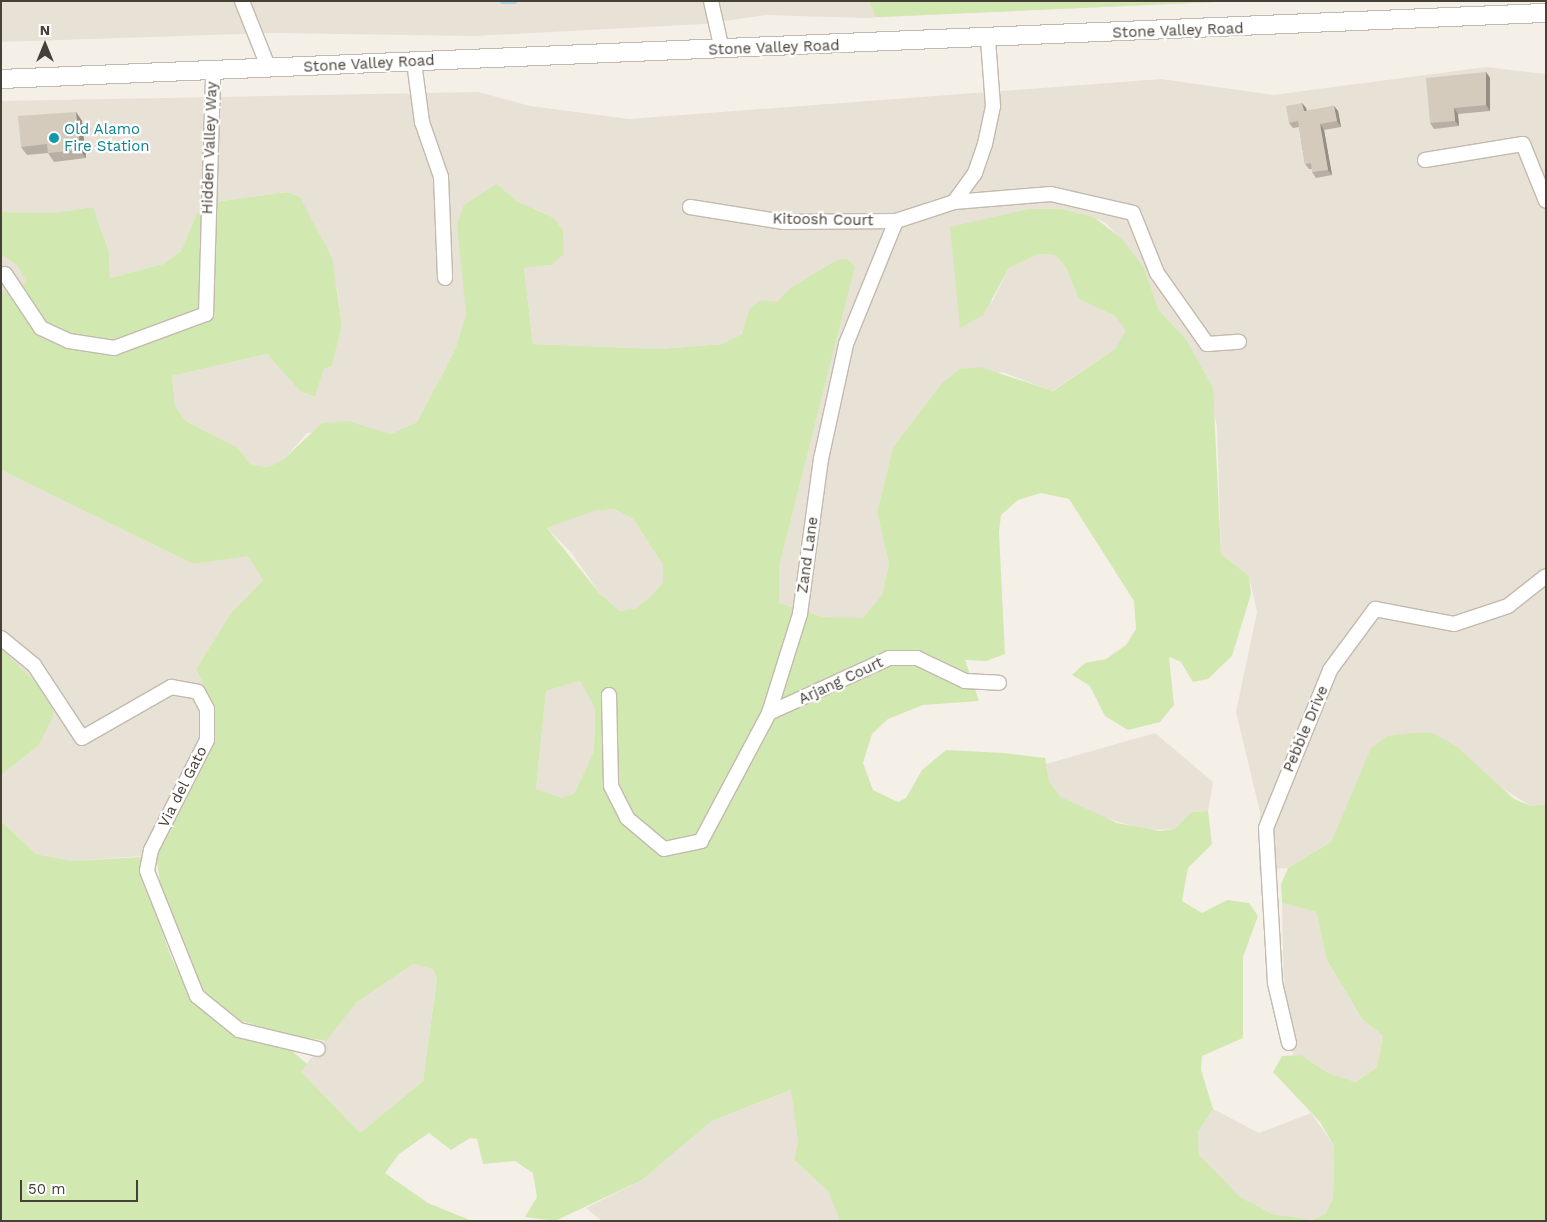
<!DOCTYPE html>
<style>
body{margin:0}
#map{position:relative;width:1547px;height:1222px;overflow:hidden;background:#f4f0e8;font-family:"Work Sans",sans-serif}
div>[style]{position:absolute}
[style*='--x']{left:calc(var(--x)*1px);top:calc(var(--y)*1px);width:calc(var(--w)*1px);rotate:calc(var(--a)*1deg)}
.residential>*{inset:0;background:#e8e1d6}
.green>*{inset:0;background:#d2e8b1}
.stream>*{height:5px;margin:-2.5px;padding:0 2.5px;transform-origin:2.5px;border-radius:2.5px;background:#a5d5f0}
.roads{filter:drop-shadow(1px 0 #c2baad) drop-shadow(-1px 0 #c2baad) drop-shadow(0 1px #c2baad) drop-shadow(0 -1px #c2baad)}
.minor>*{height:14px;margin:-7px;padding:0 7px;transform-origin:7px;border-radius:7px;background:#fff}
.tertiary>*{height:18px;margin:-9px;padding:0 9px;transform-origin:9px;border-radius:9px;background:#fff}
.wall>*{inset:0;background:#b7afa3}
.shaded-wall>*{inset:0;background:#958e84}
.building>*{inset:0;background:#d5cbbd}
.dots>*{width:14px;height:14px;translate:-50% -50%;box-sizing:border-box;border:2px solid #fff;border-radius:50%}
span{translate:-50% -50%;white-space:nowrap;text-align:center;line-height:1.15;-webkit-text-stroke:4.5px #fff;paint-order:stroke}
.street-label{font-size:15px;color:#474037}
.culture-label{font-size:15px;color:#0d838f}
.left{translate:0 -50%;text-align:left}
.frame{position:absolute;inset:0;border:2px solid #474037;pointer-events:none}
.north{position:absolute;left:20px;top:20px;width:50px;height:50px;-webkit-text-stroke:4px #fff;paint-order:stroke;rotate:0deg;font-size:14px;font-weight:700;line-height:20px;text-align:center;color:#474037}
.north::after{content:'';display:block;margin:auto;width:18px;height:22px;background:#474037;clip-path:polygon(50% 0,100% 100%,50% 72%,0 100%)}
.scale{position:absolute;left:20px;top:1180px;width:118px;height:22px;box-sizing:border-box;border:2px solid #474037;border-top:0;padding-left:6px;font-size:15px;line-height:18px;white-space:nowrap;color:#474037;-webkit-text-stroke:4px #fff;paint-order:stroke}
</style>
<div id="map">
<div class="residential">
<i style="clip-path:polygon(1px 1px,1238px 1px,864px 18px,766px 15px,704px 24px,474px 36px,275px 33px,1px 42px)"></i>
<i style="clip-path:polygon(1486px 67px,1546px 74px,1546px 804px,1531px 806px,1500px 787px,1358px 779px,1331px 842px,1288px 868px,1259px 870px,1260px 812px,1236px 712px,1257px 612px,1249px 576px,1221px 554px,1217px 426px,1201px 367px,1186px 339px,1159px 310px,1144px 268px,1106px 223px,1094px 217px,1062px 209px,1007px 214px,991px 304px,1009px 268px,1038px 254px,1055px 255px,1066px 268px,1079px 299px,1115px 316px,1127px 331px,1115px 349px,1052px 391px,1002px 372px,942px 383px,893px 447px,877px 512px,889px 564px,882px 596px,863px 618px,843px 618px,823px 617px,778px 603px,779px 567px,855px 267px,848px 259px,789px 289px,777px 303px,749px 309px,742px 334px,722px 344px,660px 349px,533px 344px,524px 268px,551px 265px,554px 218px,517px 201px,497px 184px,463px 273px,466px 314px,455px 350px,417px 422px,390px 434px,370px 429px,307px 433px,284px 459px,268px 467px,251px 465px,238px 448px,186px 421px,175px 406px,172px 376px,267px 354px,300px 391px,315px 397px,324px 369px,332px 366px,342px 325px,337px 288px,321px 238px,300px 197px,287px 192px,221px 201px,197px 213px,181px 251px,163px 264px,110px 278px,109px 252px,93px 207px,52px 213px,1px 212px,1px 101px,478px 92px,530px 106px,629px 119px,1161px 79px,1273px 95px)"></i>
<i style="clip-path:polygon(1px 254px,18px 266px,28px 284px,1px 292px)"></i>
<i style="clip-path:polygon(1px 470px,193px 564px,248px 555px,263px 580px,231px 613px,196px 669px,212px 702px,215px 733px,212px 749px,156px 855px,73px 861px,36px 854px,1px 821px,1px 775px,38px 746px,52px 708px,35px 681px,1px 649px)"></i>
<i style="clip-path:polygon(614px 509px,633px 519px,663px 565px,663px 582px,653px 594px,636px 608px,620px 611px,600px 594px,571px 552px,547px 528px,593px 511px)"></i>
<i style="clip-path:polygon(580px 681px,595px 707px,594px 751px,574px 794px,562px 799px,536px 789px,546px 691px)"></i>
<i style="clip-path:polygon(1155px 733px,1213px 782px,1208px 811px,1191px 812px,1175px 829px,1146px 830px,1092px 814px,1061px 797px,1049px 781px,1046px 764px)"></i>
<i style="clip-path:polygon(1282px 903px,1316px 912px,1327px 960px,1362px 1019px,1383px 1036px,1377px 1067px,1354px 1082px,1328px 1073px,1301px 1055px,1293px 1055px,1284px 999px)"></i>
<i style="clip-path:polygon(413px 964px,433px 969px,437px 977px,423px 1081px,360px 1133px,300px 1072px,357px 1002px)"></i>
<i style="clip-path:polygon(792px 1090px,798px 1143px,794px 1160px,828px 1191px,840px 1221px,602px 1221px,586px 1208px,642px 1180px,712px 1121px)"></i>
<i style="clip-path:polygon(1213px 1109px,1259px 1133px,1311px 1113px,1334px 1146px,1333px 1198px,1325px 1214px,1312px 1220px,1273px 1214px,1240px 1197px,1216px 1176px,1199px 1155px,1198px 1132px)"></i>
</div>
<div class="green">
<i style="clip-path:polygon(869px 1px,1238px 1px,876px 17px)"></i>
<i style="clip-path:polygon(evenodd,497px 184px,517px 201px,554px 218px,563px 231px,564px 254px,551px 265px,524px 268px,533px 344px,660px 349px,722px 344px,742px 334px,749px 309px,761px 300px,777px 302px,789px 289px,837px 260px,848px 259px,855px 267px,779px 567px,779px 603px,823px 617px,863px 618px,882px 595px,889px 564px,877px 512px,893px 447px,942px 383px,960px 369px,980px 367px,1053px 391px,1115px 349px,1126px 331px,1115px 316px,1079px 299px,1066px 268px,1055px 255px,1038px 254px,1009px 268px,983px 315px,960px 328px,950px 227px,1029px 209px,1062px 209px,1094px 217px,1123px 240px,1144px 268px,1159px 310px,1186px 339px,1213px 388px,1221px 554px,1249px 576px,1251px 594px,1232px 656px,1208px 679px,1193px 682px,1181px 662px,1169px 657px,1174px 705px,1160px 722px,1128px 730px,1105px 716px,1090px 686px,1072px 675px,1085px 663px,1106px 659px,1126px 645px,1136px 629px,1134px 601px,1069px 499px,1041px 493px,1018px 500px,1001px 515px,999px 532px,1005px 654px,986px 661px,965px 660px,979px 701px,923px 705px,888px 719px,872px 734px,863px 763px,873px 790px,898px 802px,906px 798px,922px 770px,946px 750px,1004px 753px,1045px 758px,1049px 781px,1061px 797px,1117px 823px,1159px 831px,1175px 829px,1191px 812px,1208px 811px,1212px 844px,1188px 868px,1182px 901px,1202px 913px,1227px 900px,1249px 903px,1258px 916px,1243px 957px,1243px 1038px,1202px 1056px,1201px 1070px,1213px 1109px,1198px 1132px,1199px 1155px,1240px 1197px,1273px 1214px,1312px 1220px,1325px 1214px,1333px 1198px,1334px 1146px,1320px 1122px,1273px 1072px,1282px 1056px,1301px 1055px,1328px 1073px,1355px 1082px,1377px 1067px,1383px 1036px,1362px 1019px,1327px 960px,1316px 912px,1282px 903px,1281px 884px,1288px 868px,1331px 842px,1371px 748px,1387px 736px,1412px 733px,1432px 733px,1456px 746px,1514px 799px,1531px 806px,1546px 804px,1546px 1221px,840px 1221px,828px 1191px,794px 1160px,798px 1142px,791px 1090px,712px 1121px,642px 1180px,555px 1221px,525px 1217px,537px 1197px,533px 1173px,515px 1161px,483px 1164px,477px 1139px,470px 1138px,451px 1150px,429px 1133px,399px 1154px,385px 1173px,428px 1203px,472px 1221px,1px 1221px,1px 821px,36px 854px,73px 861px,141px 857px,142px 876px,172px 959px,194px 1001px,224px 1029px,291px 1050px,307px 1064px,301px 1072px,360px 1133px,423px 1081px,437px 978px,433px 969px,413px 964px,357px 1002px,326px 1041px,284px 1034px,232px 1018px,202px 992px,161px 889px,156px 855px,212px 749px,215px 733px,212px 702px,196px 669px,231px 613px,263px 580px,248px 556px,193px 564px,1px 470px,1px 292px,27px 283px,18px 266px,1px 254px,1px 212px,52px 213px,93px 207px,109px 252px,110px 278px,163px 264px,181px 251px,197px 213px,221px 201px,287px 192px,300px 197px,332px 258px,342px 325px,332px 366px,324px 369px,315px 397px,300px 391px,267px 354px,172px 376px,175px 406px,186px 421px,238px 448px,251px 465px,268px 467px,284px 459px,322px 423px,348px 421px,390px 434px,417px 422px,455px 350px,466px 314px,457px 224px,464px 205px,497px 184px,614px 509px,633px 519px,663px 565px,663px 582px,653px 594px,636px 608px,620px 611px,600px 594px,547px 528px,594px 511px,614px 509px,497px 184px,580px 681px,595px 708px,594px 751px,574px 794px,562px 798px,536px 789px,546px 691px,580px 681px)"></i>
<i style="clip-path:polygon(1px 649px,35px 681px,52px 708px,53px 717px,38px 746px,1px 775px)"></i>
</div>
<div class="stream">
<i style="--x:502;--y:1;--w:12;--a:0"></i>
</div>
<div class="roads">
<div class="minor">
<i style="--x:242;--y:1;--w:73;--a:68.3"></i>
<i style="--x:711;--y:1;--w:50;--a:77.3"></i>
<i style="--x:414;--y:62;--w:61;--a:82.4"></i>
<i style="--x:422;--y:122;--w:58;--a:70.9"></i>
<i style="--x:441;--y:177;--w:101;--a:87.7"></i>
<i style="--x:1425;--y:160;--w:99;--a:-9.3"></i>
<i style="--x:1523;--y:144;--w:61;--a:68"></i>
<i style="--x:954;--y:202;--w:97;--a:-4.7"></i>
<i style="--x:1051;--y:194;--w:84;--a:13"></i>
<i style="--x:1133;--y:213;--w:65;--a:68.2"></i>
<i style="--x:1157;--y:273;--w:87;--a:54.8"></i>
<i style="--x:1207;--y:344;--w:32;--a:-4"></i>
<i style="--x:690;--y:207;--w:95;--a:9.1"></i>
<i style="--x:784;--y:222;--w:112;--a:-0.5"></i>
<i style="--x:896;--y:221;--w:61;--a:-18.1"></i>
<i style="--x:954;--y:202;--w:36;--a:-54"></i>
<i style="--x:975;--y:173;--w:31;--a:-71"></i>
<i style="--x:985;--y:144;--w:39;--a:-78"></i>
<i style="--x:993;--y:106;--w:67;--a:-94.3"></i>
<i style="--x:5;--y:274;--w:65;--a:56.3"></i>
<i style="--x:41;--y:328;--w:31;--a:25"></i>
<i style="--x:69;--y:341;--w:46;--a:8.8"></i>
<i style="--x:114;--y:348;--w:98;--a:-20.3"></i>
<i style="--x:206;--y:314;--w:241;--a:-88.3"></i>
<i style="--x:1;--y:638;--w:43;--a:39.3"></i>
<i style="--x:34;--y:665;--w:87;--a:56.7"></i>
<i style="--x:82;--y:738;--w:103;--a:-29.8"></i>
<i style="--x:171;--y:687;--w:27;--a:10"></i>
<i style="--x:198;--y:692;--w:19;--a:62"></i>
<i style="--x:207;--y:709;--w:31;--a:90"></i>
<i style="--x:207;--y:740;--w:123;--a:117"></i>
<i style="--x:151;--y:850;--w:21;--a:101"></i>
<i style="--x:147;--y:871;--w:135;--a:68.2"></i>
<i style="--x:197;--y:996;--w:54;--a:39"></i>
<i style="--x:239;--y:1030;--w:81;--a:13.5"></i>
<i style="--x:609;--y:695;--w:91;--a:88.7"></i>
<i style="--x:611;--y:786;--w:36;--a:63"></i>
<i style="--x:627;--y:818;--w:48;--a:40"></i>
<i style="--x:664;--y:849;--w:38;--a:-12"></i>
<i style="--x:701;--y:841;--w:145;--a:-62"></i>
<i style="--x:769;--y:713;--w:104;--a:-72.6"></i>
<i style="--x:800;--y:614;--w:156;--a:-82.3"></i>
<i style="--x:821;--y:459;--w:118;--a:-77.7"></i>
<i style="--x:846;--y:344;--w:133;--a:-67.9"></i>
<i style="--x:769;--y:713;--w:132;--a:-24.6"></i>
<i style="--x:889;--y:658;--w:28;--a:0"></i>
<i style="--x:917;--y:658;--w:53;--a:25.6"></i>
<i style="--x:965;--y:681;--w:34;--a:3"></i>
<i style="--x:1289;--y:1043;--w:62;--a:-103.1"></i>
<i style="--x:1275;--y:983;--w:155;--a:-93.3"></i>
<i style="--x:1266;--y:828;--w:170;--a:-67.9"></i>
<i style="--x:1330;--y:670;--w:76;--a:-53.6"></i>
<i style="--x:1375;--y:609;--w:80;--a:10.8"></i>
<i style="--x:1454;--y:624;--w:57;--a:-18.4"></i>
<i style="--x:1508;--y:606;--w:48;--a:-38.3"></i>
</div>
<div class="tertiary">
<i style="--x:1;--y:79;--w:1546;--a:-2.45"></i>
</div>
</div>
<div class="wall">
<i style="clip-path:polygon(1486px 72px,1490px 78px,1490px 111px,1458px 114px,1459px 126px,1434px 129px,1430px 123px)"></i>
<i style="clip-path:polygon(1302px 103px,1306px 108px,1307px 111px,1334px 106px,1338px 111px,1341px 127px,1324px 130px,1332px 175px,1316px 178px,1312px 172px,1312px 169px,1309px 169px,1305px 164px,1299px 127px,1293px 128px,1289px 123px)"></i>
<i style="clip-path:polygon(76px 112px,82px 121px,86px 158px,54px 162px,48px 153px,27px 155px,21px 147px)"></i>
</div>
<div class="shaded-wall">
<i style="clip-path:polygon(1486px 72px,1490px 78px,1490px 111px,1486px 105px)"></i>
<i style="clip-path:polygon(1302px 103px,1306px 108px,1308px 117px,1304px 111px)"></i>
<i style="clip-path:polygon(1334px 106px,1338px 111px,1341px 127px,1337px 121px)"></i>
<i style="clip-path:polygon(1454px 108px,1458px 114px,1459px 126px,1455px 121px)"></i>
<i style="clip-path:polygon(76px 112px,82px 121px,86px 158px,80px 150px)"></i>
<i style="clip-path:polygon(1320px 124px,1324px 130px,1332px 175px,1328px 170px)"></i>
</div>
<div class="building">
<i style="clip-path:polygon(1486px 72px,1486px 105px,1454px 108px,1455px 121px,1430px 123px,1426px 78px)"></i>
<i style="clip-path:polygon(1302px 103px,1304px 111px,1334px 106px,1337px 121px,1320px 124px,1328px 170px,1312px 172px,1311px 163px,1305px 164px,1298px 121px,1289px 123px,1286px 106px)"></i>
<i style="clip-path:polygon(76px 112px,80px 150px,48px 153px,47px 144px,21px 147px,18px 116px)"></i>
</div>
<div class="dots">
<i style="left:54px;top:138px;background:#0f9aa8"></i>
</div>
<div class="street-label">
<span style="left:1178px;top:31px;rotate:-2deg">Stone Valley Road</span>
<span style="left:774px;top:48px;rotate:-2deg">Stone Valley Road</span>
<span style="left:369px;top:64px;rotate:-3deg">Stone Valley Road</span>
<span style="left:210px;top:148px;rotate:-88deg">Hidden Valley Way</span>
<span style="left:823px;top:220px;rotate:1deg">Kitoosh Court</span>
<span style="left:808px;top:555px;rotate:-82deg">Zand Lane</span>
<span style="left:841px;top:681px;rotate:-25deg">Arjang Court</span>
<span style="left:1306px;top:729px;rotate:-67deg">Pebble Drive</span>
<span style="left:183px;top:787px;rotate:-63deg">Via del Gato</span>
</div>
<div class="culture-label">
<span class="left" style="left:64px;top:138px">Old Alamo<br>Fire Station</span>
</div>
<div class="frame"></div>
<div class="north">N</div>
<div class="scale">50 m</div>
</div>
